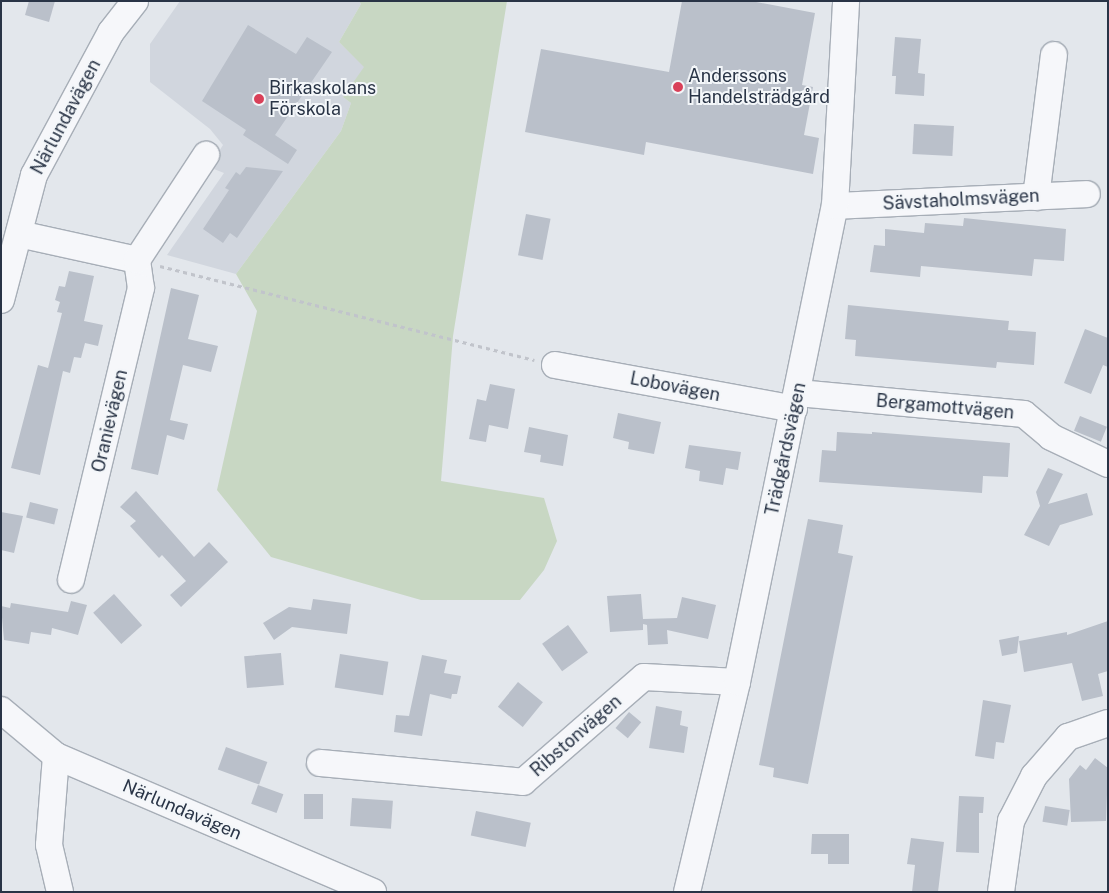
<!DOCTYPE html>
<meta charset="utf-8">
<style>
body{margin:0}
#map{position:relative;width:1109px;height:893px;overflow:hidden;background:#e3e7ec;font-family:"Public Sans",sans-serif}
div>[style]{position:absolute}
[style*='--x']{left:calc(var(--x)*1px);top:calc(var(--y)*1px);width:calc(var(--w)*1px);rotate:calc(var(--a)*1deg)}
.built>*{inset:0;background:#d1d6de}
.green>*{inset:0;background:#c8d7c3}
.building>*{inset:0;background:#bac0ca;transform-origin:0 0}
.path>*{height:3px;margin-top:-1.5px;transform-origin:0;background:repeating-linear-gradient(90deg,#c1c4cb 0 4px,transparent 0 8px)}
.roads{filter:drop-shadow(1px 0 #a7aeb7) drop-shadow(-1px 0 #a7aeb7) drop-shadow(0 1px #a7aeb7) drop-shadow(0 -1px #a7aeb7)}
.minor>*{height:26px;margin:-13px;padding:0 13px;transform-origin:13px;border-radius:13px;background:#f6f7fa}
.dots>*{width:14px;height:14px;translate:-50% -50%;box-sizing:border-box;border:2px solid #f3f6f9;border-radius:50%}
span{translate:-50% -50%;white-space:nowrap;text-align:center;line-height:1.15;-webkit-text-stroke:4px #f3f6f9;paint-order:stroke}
.poi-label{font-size:18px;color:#293446}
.left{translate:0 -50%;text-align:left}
.street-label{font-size:18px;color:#293446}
.frame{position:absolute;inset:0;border:2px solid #293446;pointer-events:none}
</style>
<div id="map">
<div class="built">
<i style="clip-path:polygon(180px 1px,359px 1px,361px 4px,339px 42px,365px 67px,343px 97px,351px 103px,341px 131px,236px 274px,167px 255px,224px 173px,209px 167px,223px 145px,210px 129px,150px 82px,150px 44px)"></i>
</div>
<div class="green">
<i style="clip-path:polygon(359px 1px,507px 1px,453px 336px,441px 481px,544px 498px,557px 541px,544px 570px,520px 600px,421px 600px,271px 557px,217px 490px,257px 311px,236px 274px,341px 131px,351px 103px,343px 97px,364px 67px,339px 42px,361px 4px)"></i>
</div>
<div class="building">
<i style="clip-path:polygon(29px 1px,55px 1px,49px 22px,25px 15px)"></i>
<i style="clip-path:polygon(682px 1px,751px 1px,815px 13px,802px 85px,813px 87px,804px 135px,819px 138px,813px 174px,646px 142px,644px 155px,525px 132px,541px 49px,669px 72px)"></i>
<i style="clip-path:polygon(248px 25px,296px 54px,307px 37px,332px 52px,275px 135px,297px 150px,288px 164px,243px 135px,246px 130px,202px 101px)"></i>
<i style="clip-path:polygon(895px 37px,921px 39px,918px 73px,925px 74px,924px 96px,895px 94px,896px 76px,892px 76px)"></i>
<i style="left:914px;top:124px;width:40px;height:30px;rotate:3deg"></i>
<i style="clip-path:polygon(246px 167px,283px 171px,237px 238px,230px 233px,223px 243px,203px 229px,229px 190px,225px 188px,236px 172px,240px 175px)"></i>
<i style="left:526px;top:214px;width:25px;height:42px;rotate:11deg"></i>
<i style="clip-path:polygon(964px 218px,1066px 229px,1064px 261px,1034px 259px,1032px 276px,921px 266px,920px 277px,870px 272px,874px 245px,885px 246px,885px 229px,924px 233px,925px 223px,963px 226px)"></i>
<i style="clip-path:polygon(69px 271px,94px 276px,84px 321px,103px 325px,98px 346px,85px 343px,81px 358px,74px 357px,70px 373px,63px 371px,40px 475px,11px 468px,38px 365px,48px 368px,62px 313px,57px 312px,60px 302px,55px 300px,59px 286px,65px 287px)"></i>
<i style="clip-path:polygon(171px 288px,199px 295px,188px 339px,218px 346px,211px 372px,183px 365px,170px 420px,188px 424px,184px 440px,167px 435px,158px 475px,131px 469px)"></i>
<i style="clip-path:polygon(848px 305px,1009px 321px,1008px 330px,1036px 332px,1034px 365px,997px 362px,996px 368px,855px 356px,856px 340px,845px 339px)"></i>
<i style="clip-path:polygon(1085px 329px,1108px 338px,1108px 367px,1103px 365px,1091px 394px,1064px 383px)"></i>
<i style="clip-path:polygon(490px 384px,515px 389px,508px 429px,489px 425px,486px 442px,469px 439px,477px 399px,486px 401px)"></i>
<i style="clip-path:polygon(618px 413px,661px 422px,654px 454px,628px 449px,629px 442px,613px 438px)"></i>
<i style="left:1080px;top:416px;width:29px;height:16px;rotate:22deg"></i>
<i style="clip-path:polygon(529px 427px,568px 435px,563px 466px,540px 462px,541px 455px,524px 452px)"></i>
<i style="clip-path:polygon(837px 432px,872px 434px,872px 432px,1010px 443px,1008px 477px,983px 476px,982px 493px,819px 482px,822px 450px,836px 451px)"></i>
<i style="clip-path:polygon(689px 445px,741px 452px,738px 470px,726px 468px,723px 485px,699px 481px,700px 471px,685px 468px)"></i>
<i style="clip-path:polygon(1048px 468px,1063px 474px,1048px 504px,1087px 493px,1093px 515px,1060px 525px,1049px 546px,1024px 535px,1040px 506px,1036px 492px)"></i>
<i style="clip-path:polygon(136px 491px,194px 557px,209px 542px,228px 562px,181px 607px,170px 595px,186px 581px,162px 555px,159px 558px,130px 526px,136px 521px,120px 507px)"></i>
<i style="left:30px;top:502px;width:29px;height:16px;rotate:14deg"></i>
<i style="clip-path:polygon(1px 512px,23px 516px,14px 553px,1px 550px)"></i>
<i style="clip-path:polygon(808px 519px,843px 525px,838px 553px,853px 556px,808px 784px,773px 777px,774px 768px,759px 765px)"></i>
<i style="left:114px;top:594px;width:42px;height:28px;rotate:48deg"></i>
<i style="clip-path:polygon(641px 594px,643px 619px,677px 618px,682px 597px,716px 605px,708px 639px,667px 630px,668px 644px,648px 645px,647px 625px,643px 624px,643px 630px,610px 632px,607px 596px)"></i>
<i style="clip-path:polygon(313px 599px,351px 604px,347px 634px,292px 627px,274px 640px,263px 623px,289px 607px,311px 610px)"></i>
<i style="clip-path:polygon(71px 601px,87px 605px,78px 635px,52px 628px,51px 635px,31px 632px,29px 644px,4px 640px,1px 606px,10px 608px,11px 603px,68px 612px)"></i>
<i style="clip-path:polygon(1108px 621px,1108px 671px,1098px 674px,1103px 696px,1082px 701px,1072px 663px,1024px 672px,1019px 641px,1067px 632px,1067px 635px)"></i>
<i style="left:568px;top:625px;width:34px;height:32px;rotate:54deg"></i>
<i style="clip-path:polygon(1019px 636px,1017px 653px,1002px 656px,999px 640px)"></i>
<i style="left:281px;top:653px;width:32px;height:37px;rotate:85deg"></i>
<i style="left:340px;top:654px;width:49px;height:34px;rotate:9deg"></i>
<i style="clip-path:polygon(422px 655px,447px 660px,444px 673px,461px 676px,457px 694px,452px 694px,451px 699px,430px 694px,422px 736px,394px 732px,396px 715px,409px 716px)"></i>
<i style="left:518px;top:682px;width:32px;height:32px;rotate:39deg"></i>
<i style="clip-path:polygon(983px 700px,1011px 705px,1004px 743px,996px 742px,994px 759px,975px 756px)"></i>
<i style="clip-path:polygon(656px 706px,682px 711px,680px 725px,688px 727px,684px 753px,649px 748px)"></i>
<i style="left:629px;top:712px;width:16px;height:21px;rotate:40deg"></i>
<i style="left:226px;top:747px;width:44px;height:24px;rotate:20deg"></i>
<i style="clip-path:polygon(1095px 758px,1108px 768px,1106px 821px,1071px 822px,1069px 779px,1080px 765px,1086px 770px)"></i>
<i style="left:258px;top:785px;width:27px;height:20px;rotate:20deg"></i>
<i style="left:304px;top:794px;width:19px;height:25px"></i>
<i style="clip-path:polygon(959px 796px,984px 797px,983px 813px,979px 813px,979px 853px,956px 852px)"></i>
<i style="left:352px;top:798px;width:41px;height:28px;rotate:4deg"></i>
<i style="left:1045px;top:806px;width:25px;height:16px;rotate:9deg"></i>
<i style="left:476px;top:811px;width:56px;height:25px;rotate:12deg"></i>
<i style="clip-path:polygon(812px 834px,849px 834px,849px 864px,828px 864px,828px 854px,811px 854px)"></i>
<i style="clip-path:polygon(911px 838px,944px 842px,938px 892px,912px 892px,915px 865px,907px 864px)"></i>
</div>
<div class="path">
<i style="--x:160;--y:266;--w:386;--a:14.1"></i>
</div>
<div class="roads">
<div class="minor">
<i style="--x:1036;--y:197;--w:143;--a:-82.8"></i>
<i style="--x:835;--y:206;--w:252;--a:-2.7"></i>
<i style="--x:19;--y:234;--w:121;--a:12.4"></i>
<i style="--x:137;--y:260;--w:28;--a:82"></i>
<i style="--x:141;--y:288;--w:300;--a:103.5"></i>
<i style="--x:137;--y:260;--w:126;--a:-56.7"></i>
<i style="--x:1;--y:300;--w:129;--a:-75.2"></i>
<i style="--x:34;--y:175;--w:162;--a:-61.7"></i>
<i style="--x:111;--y:32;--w:39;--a:-52"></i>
<i style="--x:555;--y:365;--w:243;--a:10.4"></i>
<i style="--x:798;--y:393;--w:227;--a:5.3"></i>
<i style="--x:1024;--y:414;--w:35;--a:40"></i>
<i style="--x:1051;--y:437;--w:63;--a:25.3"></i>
<i style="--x:1;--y:710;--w:72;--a:39.9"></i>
<i style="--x:56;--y:756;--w:345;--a:23.2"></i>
<i style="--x:56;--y:756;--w:89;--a:94.5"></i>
<i style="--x:49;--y:845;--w:48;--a:76.8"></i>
<i style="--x:320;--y:763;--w:204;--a:5.3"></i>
<i style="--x:523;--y:782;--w:160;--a:-41"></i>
<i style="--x:644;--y:677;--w:93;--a:3.1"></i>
<i style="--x:687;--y:892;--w:216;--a:-76.6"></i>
<i style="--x:737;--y:682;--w:486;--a:-78.4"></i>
<i style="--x:835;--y:206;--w:205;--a:-86.9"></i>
<i style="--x:1001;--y:892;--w:72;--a:-82"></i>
<i style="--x:1011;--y:821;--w:51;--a:-62.9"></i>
<i style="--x:1034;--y:776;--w:52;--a:-48.9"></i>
<i style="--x:1068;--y:737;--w:42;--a:-19.3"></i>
</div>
</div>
<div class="dots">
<i style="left:678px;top:87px;background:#d94059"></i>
<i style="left:259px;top:99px;background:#d94059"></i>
</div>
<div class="poi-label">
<span class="left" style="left:688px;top:87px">Anderssons<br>Handelsträdgård</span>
<span class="left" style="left:269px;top:99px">Birkaskolans<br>Förskola</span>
</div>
<div class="street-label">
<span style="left:66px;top:117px;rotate:-62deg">Närlundavägen</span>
<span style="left:961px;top:200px;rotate:-3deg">Sävstaholmsvägen</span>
<span style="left:675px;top:387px;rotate:11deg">Lobovägen</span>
<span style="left:945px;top:407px;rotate:5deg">Bergamottvägen</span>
<span style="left:110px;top:421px;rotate:-77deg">Oranievägen</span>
<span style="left:786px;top:449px;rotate:-78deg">Trädgårdsvägen</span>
<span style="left:576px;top:736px;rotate:-41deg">Ribstonvägen</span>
<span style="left:182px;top:810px;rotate:23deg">Närlundavägen</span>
</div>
<div class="frame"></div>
</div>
